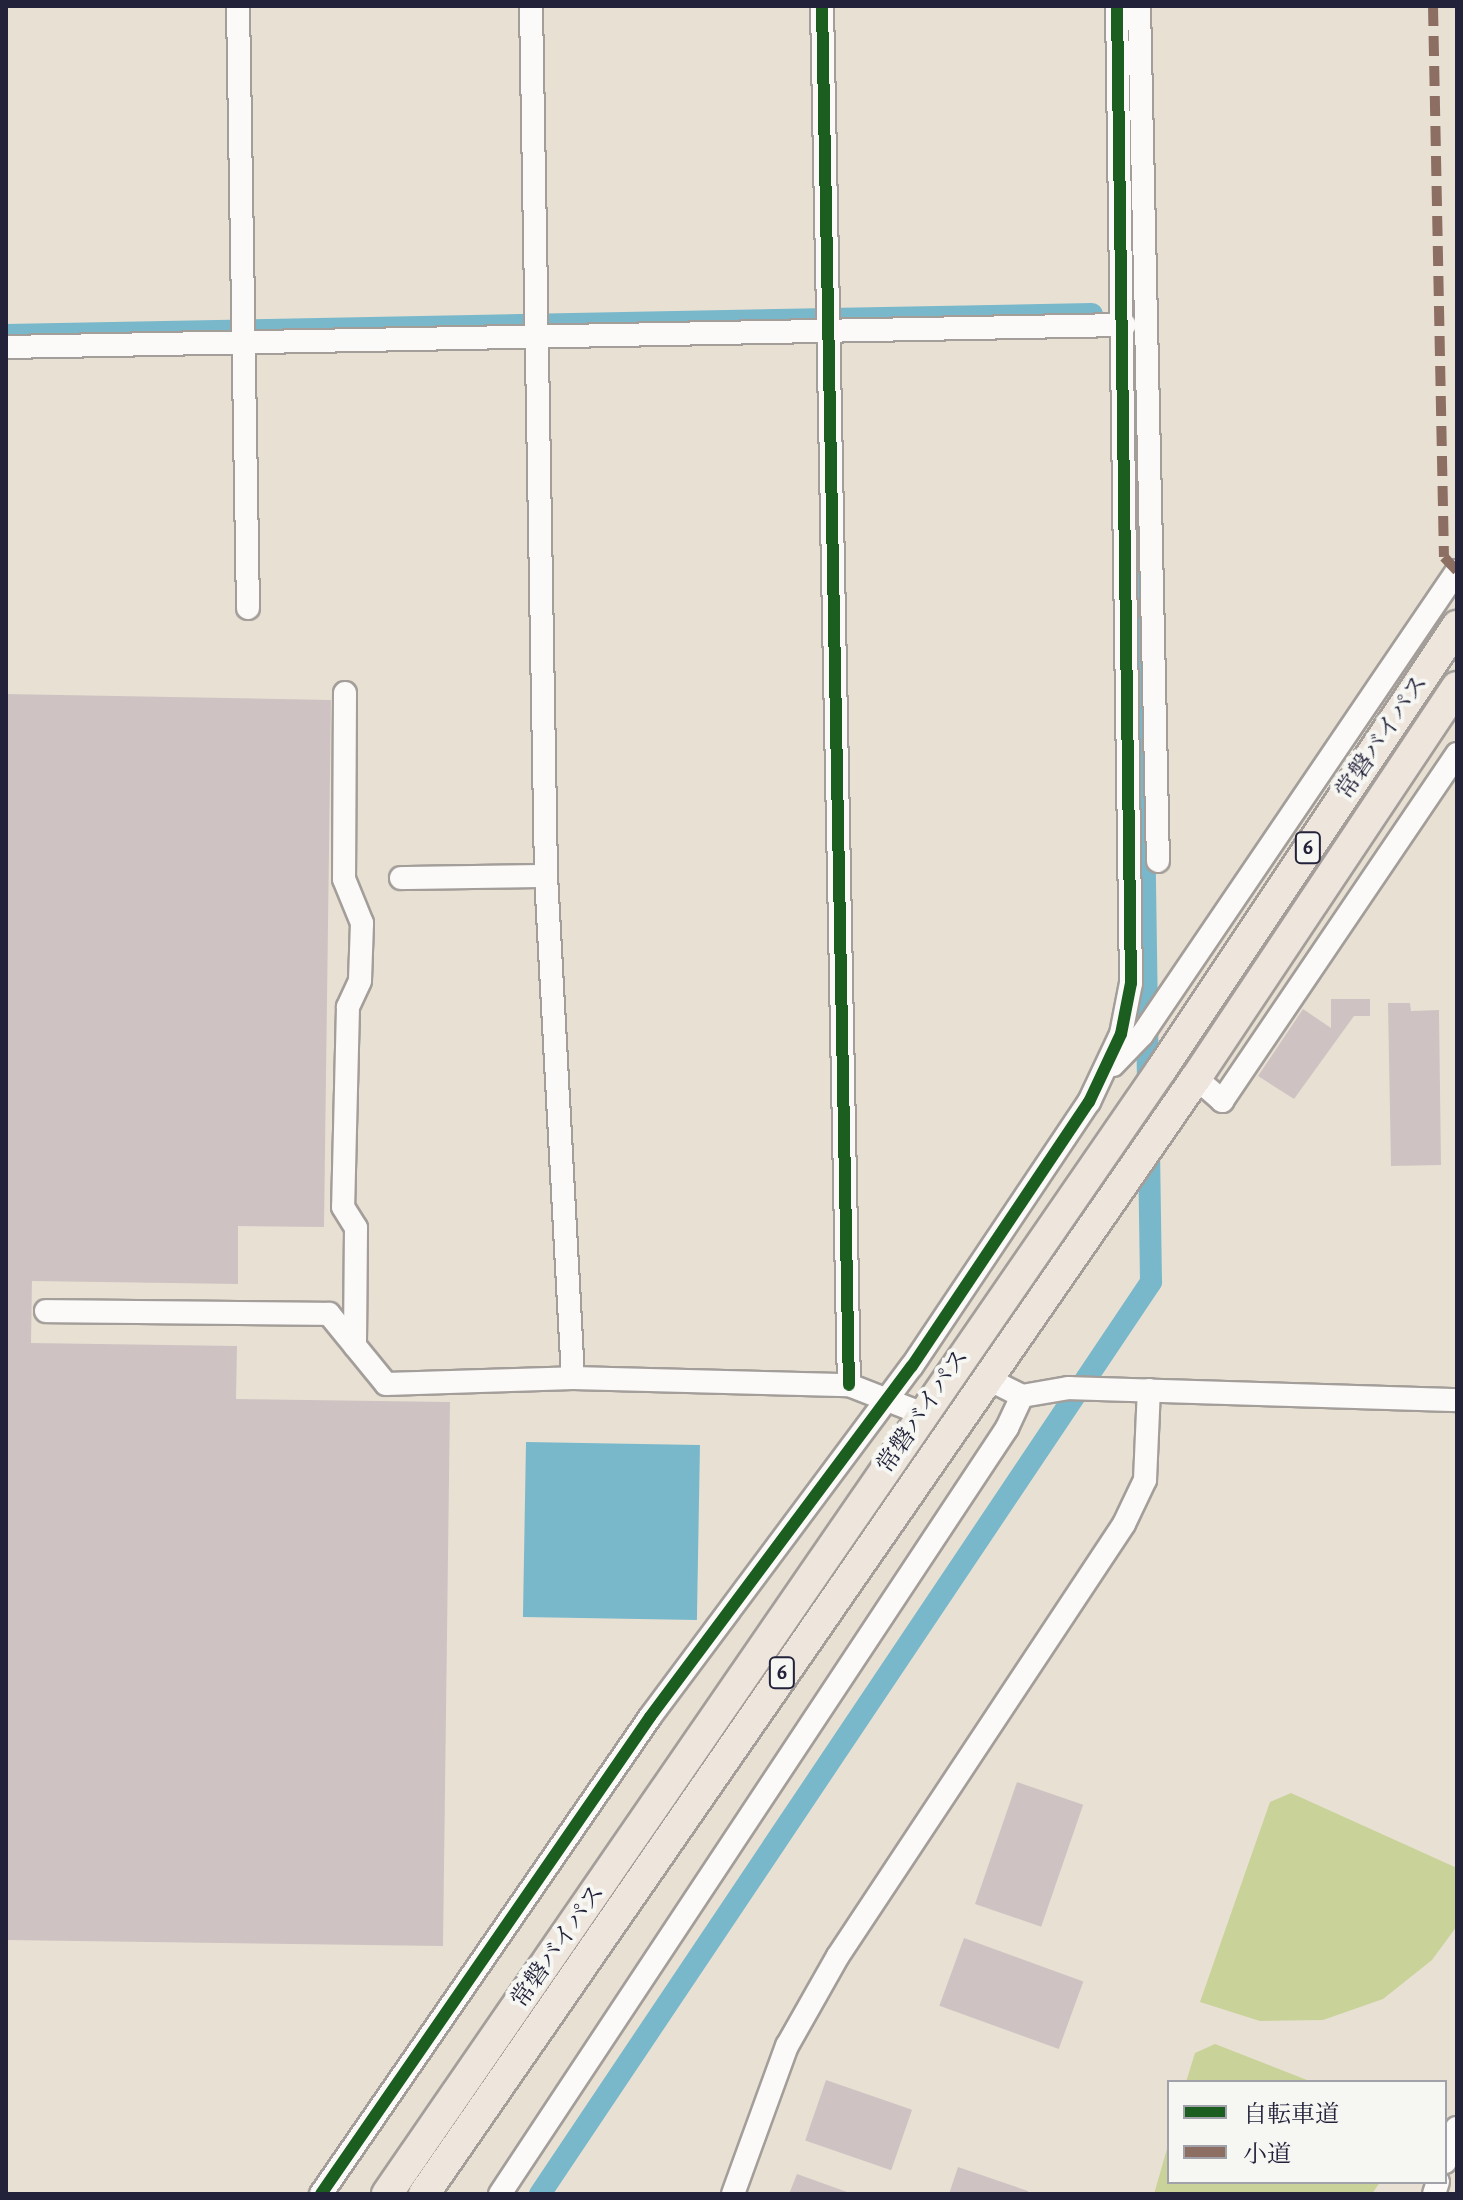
<!DOCTYPE html>
<meta charset="utf-8">
<style>
body{margin:0}
#map{position:relative;width:1463px;height:2200px;overflow:hidden;background:#e8e1d3;font-family:Alegreya,"Noto Serif JP",serif}
div>[style]{position:absolute}
[style*='--x']{left:calc(var(--x)*1px);top:calc(var(--y)*1px);width:calc(var(--w)*1px);rotate:calc(var(--a)*1deg)}
.green>*{inset:0;background:#c8d299}
.water>*{inset:0;background:#79b8cb;transform-origin:0 0}
.canal>*{height:22px;margin:-11px;padding:0 11px;transform-origin:11px;border-radius:11px;background:#79b8cb}
.building>*{inset:0;background:#cec3c2;transform-origin:0 0}
.roads{filter:drop-shadow(2px 0 #a39e9a) drop-shadow(-2px 0 #a39e9a) drop-shadow(0 2px #a39e9a) drop-shadow(0 -2px #a39e9a)}
.minor>*{height:22px;margin:-11px;padding:0 11px;transform-origin:11px;border-radius:11px;background:#fcfaf8}
.highway>*{height:30px;margin:-15px;padding:0 15px;transform-origin:15px;border-radius:15px;background:#eee5dd}
.quiet>*{height:10px;margin-top:-5px;transform-origin:0;background:repeating-linear-gradient(90deg,#8d6e63 0 20px,transparent 0 30px)}
.cycleway>*{height:12px;margin:-6px;padding:0 6px;transform-origin:6px;border-radius:6px;background:#1b5e20}
span{translate:-50% -50%;white-space:nowrap;text-align:center;line-height:1.15;-webkit-text-stroke:8px #f6f6f2;paint-order:stroke}
.shield-label span{padding:2px 6px;background:#f6f6f2;border:2px solid;border-radius:6px;-webkit-text-stroke-width:0}
.shield-label{font-size:22px;color:#22223b;font-weight:700}
.street-label{font-size:24px;color:#22223b}
.frame{position:absolute;inset:0;border:8px solid #22223b;pointer-events:none}
.legend{position:absolute;left:1167px;top:2080px;width:280px;height:104px;box-sizing:border-box;background:#f6f6f2;border:2px solid #a1a1a9;margin:0;padding:10px 14px;list-style:none;font-size:24px;color:#22223b}
.legend li{display:flex;align-items:center;gap:16px;height:40px}
.legend b{width:40px;border:2px solid #a1a1a9}
</style>
<div id="map">
<div class="green">
<i style="clip-path:polygon(1291px 1793px,1457px 1868px,1457px 1926px,1432px 1960px,1383px 1999px,1323px 2020px,1260px 2021px,1200px 2002px,1270px 1802px)"></i>
<i style="clip-path:polygon(1215px 2044px,1312px 2082px,1186px 2082px,1195px 2053px)"></i>
<i style="clip-path:polygon(1169px 2142px,1169px 2182px,1380px 2182px,1372px 2194px,1154px 2194px)"></i>
</div>
<div class="water">
<i style="left:526px;top:1442px;width:174px;height:175px;rotate:1deg"></i>
</div>
<div class="canal">
<i style="--x:6;--y:335;--w:1086;--a:-1.11"></i>
<i style="--x:540;--y:2194;--w:1098;--a:-56.18"></i>
<i style="--x:1151;--y:1282;--w:729;--a:-90.86"></i>
</div>
<div class="building">
<i style="clip-path:polygon(6px 694px,331px 700px,324px 1227px,238px 1226px,238px 1284px,32px 1281px,31px 1343px,237px 1346px,236px 1399px,450px 1402px,443px 1946px,6px 1940px)"></i>
<i style="clip-path:polygon(1331px 999px,1370px 999px,1370px 1016px,1354px 1016px,1294px 1099px,1258px 1076px,1303px 1009px,1331px 1028px)"></i>
<i style="clip-path:polygon(1388px 1003px,1410px 1003px,1411px 1011px,1439px 1010px,1441px 1165px,1391px 1166px)"></i>
<i style="left:1017px;top:1782px;width:70px;height:129px;rotate:19deg"></i>
<i style="left:964px;top:1938px;width:127px;height:72px;rotate:20deg"></i>
<i style="left:826px;top:2080px;width:91px;height:64px;rotate:19deg"></i>
<i style="clip-path:polygon(958px 2167px,1028px 2191px,1028px 2194px,949px 2194px)"></i>
<i style="clip-path:polygon(797px 2174px,847px 2192px,847px 2194px,789px 2194px)"></i>
</div>
<div class="roads">
<div class="minor">
<i style="--x:238;--y:6;--w:602;--a:89.05"></i>
<i style="--x:531;--y:6;--w:870;--a:89.01"></i>
<i style="--x:546;--y:876;--w:503;--a:86.92"></i>
<i style="--x:822;--y:6;--w:1379;--a:88.88"></i>
<i style="--x:1139;--y:6;--w:855;--a:88.73"></i>
<i style="--x:6;--y:347;--w:1119;--a:-1.13"></i>
<i style="--x:345;--y:693;--w:186;--a:90.3"></i>
<i style="--x:344;--y:879;--w:48;--a:67.8"></i>
<i style="--x:362;--y:923;--w:58;--a:92"></i>
<i style="--x:360;--y:981;--w:29;--a:115"></i>
<i style="--x:348;--y:1007;--w:200;--a:91.4"></i>
<i style="--x:343;--y:1207;--w:25;--a:58"></i>
<i style="--x:356;--y:1228;--w:118;--a:90.5"></i>
<i style="--x:401;--y:878;--w:145;--a:-0.8"></i>
<i style="--x:1113;--y:1065;--w:42;--a:-46"></i>
<i style="--x:1142;--y:1035;--w:561;--a:-55.83"></i>
<i style="--x:1196;--y:1078;--w:35;--a:41"></i>
<i style="--x:1222;--y:1101;--w:419;--a:-55.9"></i>
<i style="--x:46;--y:1311;--w:283;--a:0.6"></i>
<i style="--x:329;--y:1314;--w:90;--a:50.8"></i>
<i style="--x:386;--y:1384;--w:187;--a:-1.8"></i>
<i style="--x:573;--y:1378;--w:276;--a:1.5"></i>
<i style="--x:849;--y:1385;--w:79;--a:21.4"></i>
<i style="--x:986;--y:1378;--w:40;--a:26.6"></i>
<i style="--x:1022;--y:1396;--w:48;--a:-9.7"></i>
<i style="--x:1069;--y:1388;--w:388;--a:1.8"></i>
<i style="--x:1445;--y:2162;--w:36;--a:-71"></i>
<i style="--x:321;--y:2194;--w:579;--a:-55.4"></i>
<i style="--x:650;--y:1717;--w:438;--a:-53.3"></i>
<i style="--x:912;--y:1366;--w:318;--a:-56.2"></i>
<i style="--x:1089;--y:1102;--w:75;--a:-64.8"></i>
<i style="--x:1121;--y:1034;--w:52;--a:-78.9"></i>
<i style="--x:1131;--y:983;--w:977;--a:-90.82"></i>
<i style="--x:500;--y:2194;--w:919;--a:-56.5"></i>
<i style="--x:1007;--y:1428;--w:35;--a:-65"></i>
<i style="--x:733;--y:2194;--w:158;--a:-70"></i>
<i style="--x:787;--y:2046;--w:103;--a:-60.5"></i>
<i style="--x:838;--y:1956;--w:518;--a:-56.49"></i>
<i style="--x:1124;--y:1524;--w:49;--a:-64.5"></i>
<i style="--x:1145;--y:1480;--w:90;--a:-87.5"></i>
<i style="--x:1434;--y:2194;--w:13;--a:-72"></i>
</div>
<div class="highway">
<i style="--x:387;--y:2194;--w:1365;--a:-55.45"></i>
<i style="--x:1161;--y:1070;--w:534;--a:-56.31"></i>
<i style="--x:424;--y:2194;--w:1357;--a:-55.33"></i>
<i style="--x:1196;--y:1078;--w:470;--a:-56.3"></i>
</div>
</div>
<div class="quiet">
<i style="--x:1433;--y:6;--w:551;--a:88.86"></i>
<i style="--x:1444;--y:557;--w:19;--a:47"></i>
</div>
<div class="cycleway">
<i style="--x:822;--y:6;--w:1379;--a:88.88"></i>
<i style="--x:321;--y:2194;--w:579;--a:-55.4"></i>
<i style="--x:650;--y:1717;--w:438;--a:-53.3"></i>
<i style="--x:912;--y:1366;--w:318;--a:-56.2"></i>
<i style="--x:1089;--y:1102;--w:75;--a:-64.8"></i>
<i style="--x:1121;--y:1034;--w:52;--a:-78.9"></i>
<i style="--x:1131;--y:983;--w:977;--a:-90.82"></i>
</div>
<div class="shield-label">
<span style="left:1308px;top:848px">6</span>
<span style="left:782px;top:1673px">6</span>
</div>
<div class="street-label">
<span style="left:1382px;top:737px;rotate:-56deg">常磐バイパス</span>
<span style="left:923px;top:1411px;rotate:-56deg">常磐バイパス</span>
<span style="left:558px;top:1946px;rotate:-55deg">常磐バイパス</span>
</div>
<div class="frame"></div>
<ul class="legend">
<li><b style="height:10px;background:#1b5e20"></b>自転車道</li>
<li><b style="height:10px;background:#8d6e63"></b>小道</li>
</ul>
</div>
